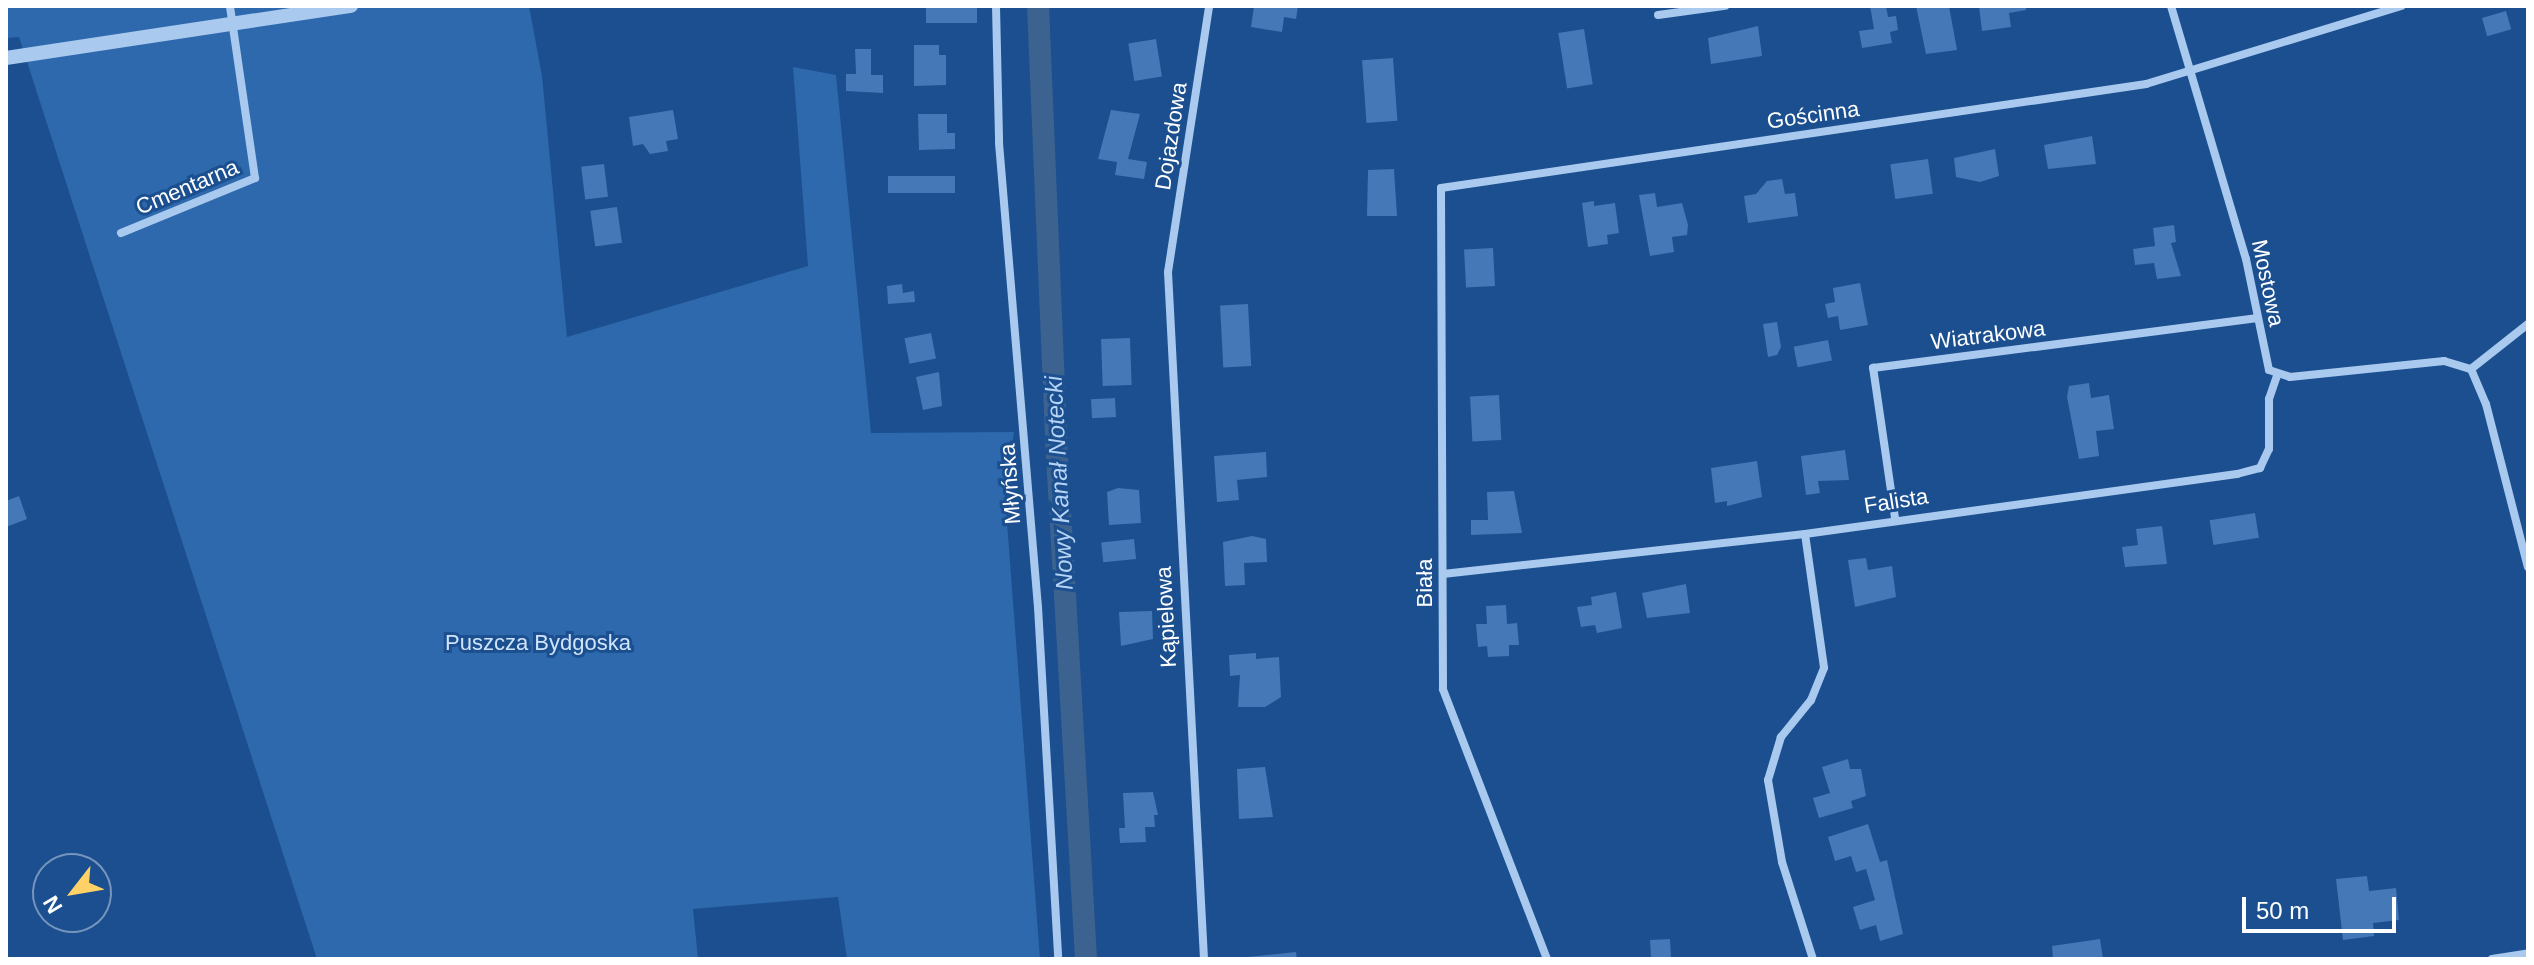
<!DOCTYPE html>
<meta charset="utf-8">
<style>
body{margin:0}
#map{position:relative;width:2534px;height:965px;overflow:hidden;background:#1b4f8f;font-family:Arial,sans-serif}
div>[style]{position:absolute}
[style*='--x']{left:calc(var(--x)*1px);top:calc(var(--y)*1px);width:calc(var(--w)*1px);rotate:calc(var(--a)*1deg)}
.green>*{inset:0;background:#2e69ad}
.canal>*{height:22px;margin:-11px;padding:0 11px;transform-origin:11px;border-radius:11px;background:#3c6290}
.building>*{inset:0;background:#4478b7;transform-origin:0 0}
.minor>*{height:8px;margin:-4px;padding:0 4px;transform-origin:4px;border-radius:4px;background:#a9c9ee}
.tertiary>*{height:14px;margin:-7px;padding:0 7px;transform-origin:7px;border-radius:7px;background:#a9c9ee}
span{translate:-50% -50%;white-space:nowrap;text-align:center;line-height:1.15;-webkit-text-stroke:6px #1b4f8f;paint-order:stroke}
.street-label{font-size:22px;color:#fff}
.park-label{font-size:22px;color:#cfe3fa}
.water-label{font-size:24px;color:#b5d3f5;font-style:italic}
.frame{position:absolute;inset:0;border:8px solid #fff;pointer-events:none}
.north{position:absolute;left:32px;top:853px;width:80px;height:80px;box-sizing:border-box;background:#1b4f8f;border:2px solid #7695bc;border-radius:50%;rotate:239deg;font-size:22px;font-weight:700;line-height:32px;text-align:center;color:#fff}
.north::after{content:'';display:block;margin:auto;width:28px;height:36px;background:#ffd166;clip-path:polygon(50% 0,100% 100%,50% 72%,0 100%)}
.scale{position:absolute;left:2242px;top:897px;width:154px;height:36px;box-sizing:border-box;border:4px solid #fff;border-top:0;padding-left:10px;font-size:24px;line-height:28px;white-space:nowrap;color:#fff;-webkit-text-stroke:6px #1b4f8f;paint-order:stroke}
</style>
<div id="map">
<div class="green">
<i style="clip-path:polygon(6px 6px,529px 6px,542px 76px,567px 337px,808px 266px,793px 67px,836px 75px,871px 433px,1014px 432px,1005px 496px,1040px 959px,847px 959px,838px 897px,693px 909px,698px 959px,317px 959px,19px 37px,6px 38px)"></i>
</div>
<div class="canal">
<i style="--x:1038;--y:6;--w:451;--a:87.6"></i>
<i style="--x:1057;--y:457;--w:503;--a:86.69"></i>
</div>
<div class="building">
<i style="left:926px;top:6px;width:51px;height:17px"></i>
<i style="clip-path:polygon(1254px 6px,1298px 6px,1296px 19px,1284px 17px,1282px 32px,1251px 27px)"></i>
<i style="clip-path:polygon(1870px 6px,1886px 6px,1888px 17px,1896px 16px,1898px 30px,1890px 32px,1892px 43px,1862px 48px,1859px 31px,1874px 29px)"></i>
<i style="clip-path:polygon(1916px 6px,1949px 6px,1957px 50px,1926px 54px)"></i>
<i style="clip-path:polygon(1979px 6px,2026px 6px,2026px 10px,2009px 13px,2011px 27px,1982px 31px)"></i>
<i style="left:2506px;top:11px;width:19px;height:25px;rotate:74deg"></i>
<i style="clip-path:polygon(1758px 26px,1762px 56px,1711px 64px,1708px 38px)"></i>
<i style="left:1584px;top:29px;width:56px;height:26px;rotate:81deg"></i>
<i style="left:1156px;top:39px;width:38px;height:28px;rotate:81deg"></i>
<i style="clip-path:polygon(914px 45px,939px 45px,939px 55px,946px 55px,946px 85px,914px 86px)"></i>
<i style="clip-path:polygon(855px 49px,871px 49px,871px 75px,883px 75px,883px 93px,846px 91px,846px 74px,856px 74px)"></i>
<i style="left:1393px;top:58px;width:63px;height:31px;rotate:86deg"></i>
<i style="clip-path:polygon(673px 110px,678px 139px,666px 141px,668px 151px,650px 154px,643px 144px,633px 146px,629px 117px)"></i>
<i style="clip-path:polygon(1111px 110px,1140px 114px,1128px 159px,1147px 162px,1144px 179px,1115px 175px,1117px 162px,1098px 159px)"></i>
<i style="clip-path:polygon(918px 114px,947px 114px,947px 133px,955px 133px,955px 149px,919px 150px)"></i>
<i style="clip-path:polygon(2092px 136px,2096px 164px,2048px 169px,2044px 145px)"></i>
<i style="clip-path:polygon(1995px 149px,1999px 176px,1980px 182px,1956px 177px,1954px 158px)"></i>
<i style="left:1928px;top:159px;width:35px;height:38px;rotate:82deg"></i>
<i style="left:604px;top:164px;width:33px;height:23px;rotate:83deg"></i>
<i style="clip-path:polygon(1394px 169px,1397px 216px,1367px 216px,1368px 170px)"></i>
<i style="left:955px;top:176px;width:17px;height:67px;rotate:90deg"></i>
<i style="clip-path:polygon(1782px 179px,1785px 194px,1795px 193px,1798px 216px,1748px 223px,1744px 196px,1756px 194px,1767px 181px)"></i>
<i style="clip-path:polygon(1655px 193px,1657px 207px,1682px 203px,1688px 225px,1687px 235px,1672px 237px,1674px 252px,1650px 256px,1639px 195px)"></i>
<i style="clip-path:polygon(1594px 201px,1594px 206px,1615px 203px,1619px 233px,1607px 235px,1608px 244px,1588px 247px,1582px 203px)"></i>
<i style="left:617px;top:207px;width:36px;height:27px;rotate:82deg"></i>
<i style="clip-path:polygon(2174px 225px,2176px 242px,2171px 243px,2181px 276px,2157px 279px,2154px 263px,2135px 265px,2133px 249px,2155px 246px,2153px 228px)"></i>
<i style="left:1493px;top:248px;width:38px;height:29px;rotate:87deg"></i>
<i style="clip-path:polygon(1860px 283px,1868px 325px,1840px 330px,1838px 316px,1828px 318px,1825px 304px,1835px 302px,1833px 288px)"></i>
<i style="clip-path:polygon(902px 284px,903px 293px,914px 291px,915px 302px,888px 304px,887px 286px)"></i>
<i style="left:1248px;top:304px;width:62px;height:28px;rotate:87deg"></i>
<i style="clip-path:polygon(1777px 322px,1781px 347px,1777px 355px,1768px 357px,1763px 324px)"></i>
<i style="left:931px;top:333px;width:26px;height:27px;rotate:79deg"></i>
<i style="left:1130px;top:338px;width:47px;height:29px;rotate:88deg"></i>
<i style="left:1828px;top:340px;width:21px;height:35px;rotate:79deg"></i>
<i style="clip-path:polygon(939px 372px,942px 406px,923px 410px,916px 377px)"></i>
<i style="clip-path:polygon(2089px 383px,2091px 398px,2109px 395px,2114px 429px,2096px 431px,2099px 456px,2079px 459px,2067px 397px,2069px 386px)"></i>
<i style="left:1499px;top:395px;width:45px;height:29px;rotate:87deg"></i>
<i style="left:1115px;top:398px;width:19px;height:24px;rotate:87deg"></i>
<i style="clip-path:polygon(1845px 450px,1849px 480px,1818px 481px,1820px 493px,1806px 495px,1801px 456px)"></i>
<i style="clip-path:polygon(1266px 452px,1267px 477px,1237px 480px,1239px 500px,1217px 502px,1214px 456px)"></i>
<i style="clip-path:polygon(1757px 461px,1762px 497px,1727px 506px,1727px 501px,1715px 503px,1711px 468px)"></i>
<i style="clip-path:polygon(1118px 488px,1139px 490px,1141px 523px,1109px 525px,1107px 492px)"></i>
<i style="clip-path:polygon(1514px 491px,1522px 533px,1471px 535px,1471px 520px,1488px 520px,1487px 492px)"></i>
<i style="clip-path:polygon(19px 496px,27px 519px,6px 527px,6px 501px)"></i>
<i style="left:2255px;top:513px;width:25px;height:46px;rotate:81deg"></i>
<i style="clip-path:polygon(2162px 526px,2167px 564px,2125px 567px,2122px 547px,2138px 545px,2136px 529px)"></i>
<i style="clip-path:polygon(1252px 536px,1266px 539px,1267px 562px,1244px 563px,1245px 585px,1225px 586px,1223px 542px)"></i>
<i style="left:1134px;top:539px;width:20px;height:33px;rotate:84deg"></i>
<i style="clip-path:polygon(1866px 558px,1868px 570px,1892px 566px,1896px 597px,1855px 607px,1848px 560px)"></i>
<i style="clip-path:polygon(1686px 584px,1690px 613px,1647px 618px,1642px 593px)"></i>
<i style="clip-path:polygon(1616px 592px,1622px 628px,1597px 633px,1595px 625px,1581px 627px,1577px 607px,1592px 605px,1591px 597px)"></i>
<i style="clip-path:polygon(1506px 605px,1507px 624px,1517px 623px,1519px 645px,1509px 645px,1509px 656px,1488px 657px,1487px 646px,1478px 647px,1476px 624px,1487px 624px,1486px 606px)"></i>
<i style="clip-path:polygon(1152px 611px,1153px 639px,1121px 646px,1119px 612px)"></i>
<i style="clip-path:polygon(1256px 653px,1256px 659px,1279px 657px,1281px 697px,1265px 707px,1238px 707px,1240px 675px,1230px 676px,1229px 655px)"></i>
<i style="clip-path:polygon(1848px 759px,1850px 769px,1861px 769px,1866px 796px,1851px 801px,1853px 808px,1819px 818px,1813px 798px,1830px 793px,1822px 767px)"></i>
<i style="clip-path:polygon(1265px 767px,1273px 817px,1239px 819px,1237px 769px)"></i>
<i style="clip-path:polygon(1153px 792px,1158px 815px,1154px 815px,1155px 827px,1145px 827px,1146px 842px,1120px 843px,1119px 828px,1125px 828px,1123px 793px)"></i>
<i style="clip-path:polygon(1868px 824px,1880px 862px,1887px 860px,1903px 934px,1880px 941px,1876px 925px,1860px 930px,1853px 907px,1875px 900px,1866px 869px,1856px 872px,1851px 856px,1835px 861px,1828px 837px)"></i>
<i style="clip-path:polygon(2367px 876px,2369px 891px,2396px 888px,2399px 920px,2373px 923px,2374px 936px,2343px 940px,2336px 879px)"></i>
<i style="left:1670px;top:939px;width:20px;height:20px;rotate:87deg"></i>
<i style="clip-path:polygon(2100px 939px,2103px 959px,2053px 959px,2052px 946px)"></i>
<i style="clip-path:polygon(1296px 952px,1297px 959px,1247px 959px,1247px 957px)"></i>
</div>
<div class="minor">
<i style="--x:996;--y:6;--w:137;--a:88.7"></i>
<i style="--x:999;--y:143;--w:466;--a:85.2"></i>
<i style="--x:1038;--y:607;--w:353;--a:86.7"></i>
<i style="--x:2171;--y:6;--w:264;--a:73.5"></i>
<i style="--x:2246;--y:259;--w:113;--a:78.3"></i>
<i style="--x:2269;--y:370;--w:22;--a:18"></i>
<i style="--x:2290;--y:377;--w:155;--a:-5.9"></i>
<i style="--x:2444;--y:361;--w:28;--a:17"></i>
<i style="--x:1658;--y:15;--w:68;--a:-7.7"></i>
<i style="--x:121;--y:233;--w:145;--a:-22.3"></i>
<i style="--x:255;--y:178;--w:174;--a:-98.3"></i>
<i style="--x:2471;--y:369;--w:38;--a:67"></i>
<i style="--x:2486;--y:404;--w:168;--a:75.6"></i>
<i style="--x:2471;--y:369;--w:73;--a:-38.3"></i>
<i style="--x:1895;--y:518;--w:152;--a:-98.3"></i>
<i style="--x:1873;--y:368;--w:388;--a:-7.4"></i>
<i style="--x:1805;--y:534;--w:135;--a:81.9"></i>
<i style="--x:1824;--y:668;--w:35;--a:112"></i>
<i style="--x:1811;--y:700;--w:48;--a:129"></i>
<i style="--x:1781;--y:737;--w:45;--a:106.8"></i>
<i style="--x:1768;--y:780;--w:83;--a:80.3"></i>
<i style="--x:1782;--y:862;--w:102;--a:72.3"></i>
<i style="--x:1443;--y:574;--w:364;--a:-6.3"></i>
<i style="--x:1805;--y:534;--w:436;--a:-7.9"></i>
<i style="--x:2237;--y:474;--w:24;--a:-15"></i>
<i style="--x:2260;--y:468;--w:21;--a:-65"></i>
<i style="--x:2269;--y:449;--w:50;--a:-90"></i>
<i style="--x:2269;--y:399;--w:24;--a:-71"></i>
<i style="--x:1204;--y:959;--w:688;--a:-93"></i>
<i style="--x:1168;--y:272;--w:269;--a:-81.2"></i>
<i style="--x:1547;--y:959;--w:289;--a:-111.1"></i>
<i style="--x:1443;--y:689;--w:501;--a:-90.23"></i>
<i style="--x:1441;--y:188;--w:713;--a:-8.39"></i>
<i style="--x:2146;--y:84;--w:267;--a:-17"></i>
<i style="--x:2492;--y:959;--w:36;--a:-9"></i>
</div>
<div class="tertiary">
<i style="--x:6;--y:58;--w:349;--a:-8.6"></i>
</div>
<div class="street-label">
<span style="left:1813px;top:115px;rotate:-8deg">Gościnna</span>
<span style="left:1171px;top:136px;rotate:-81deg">Dojazdowa</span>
<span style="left:187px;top:187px;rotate:-23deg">Cmentarna</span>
<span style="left:2268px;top:283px;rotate:78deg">Mostowa</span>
<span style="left:1988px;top:335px;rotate:-7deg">Wiatrakowa</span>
<span style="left:1010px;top:484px;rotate:-94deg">Młyńska</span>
<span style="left:1896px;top:501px;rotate:-9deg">Falista</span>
<span style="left:1425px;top:583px;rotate:-90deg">Biała</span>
<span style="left:1166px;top:617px;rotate:-93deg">Kąpielowa</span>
</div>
<div class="park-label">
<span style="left:538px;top:643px">Puszcza Bydgoska</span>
</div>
<div class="water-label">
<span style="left:1059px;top:483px;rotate:-93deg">Nowy Kanał Notecki</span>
</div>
<div class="frame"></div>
<div class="north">N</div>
<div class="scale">50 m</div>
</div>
